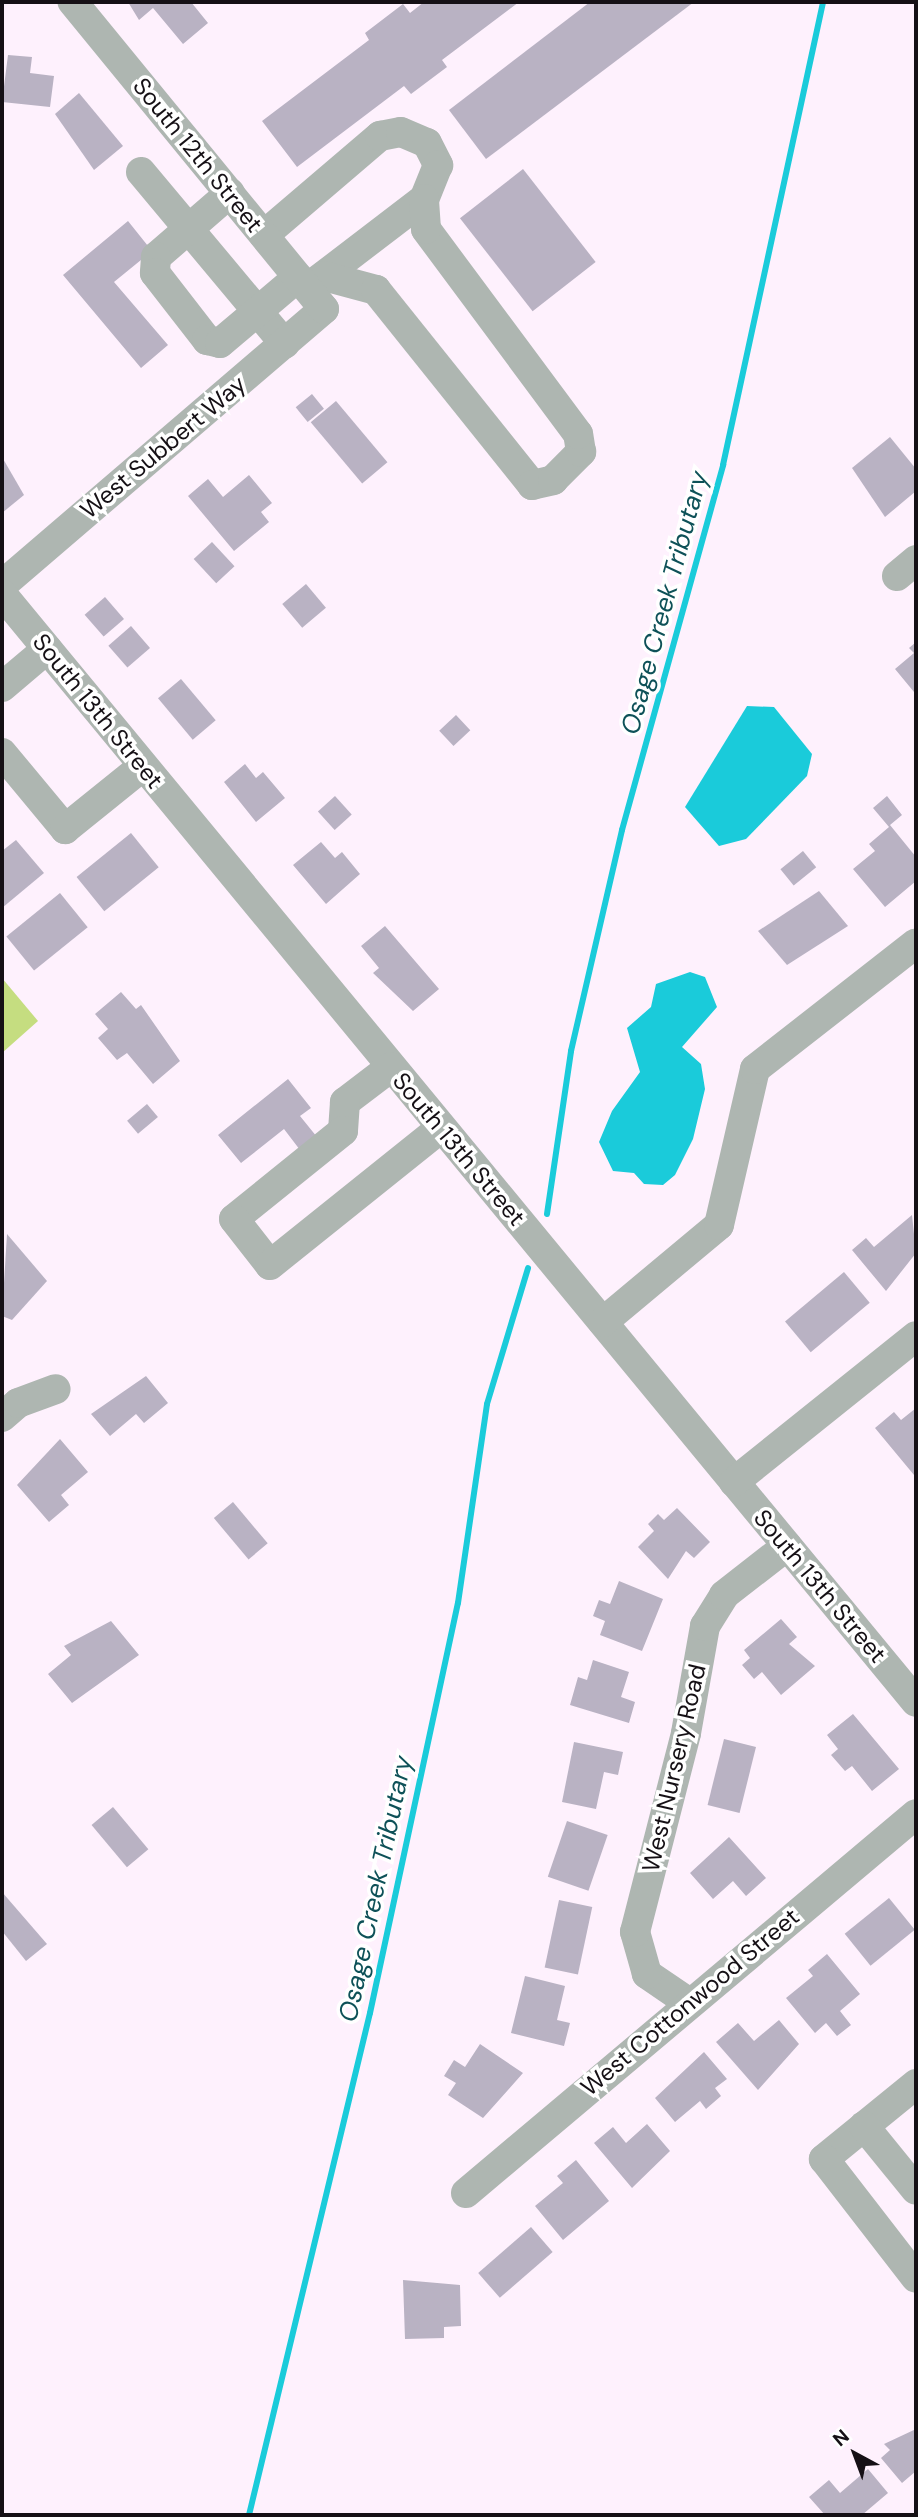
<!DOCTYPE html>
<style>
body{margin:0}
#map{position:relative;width:918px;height:2517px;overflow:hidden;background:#fef1fd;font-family:"DM Sans",sans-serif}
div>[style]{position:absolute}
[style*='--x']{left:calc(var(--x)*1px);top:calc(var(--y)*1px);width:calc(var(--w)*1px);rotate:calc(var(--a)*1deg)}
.green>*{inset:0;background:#c5dd80}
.water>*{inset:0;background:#1acbda}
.stream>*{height:6px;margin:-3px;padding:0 3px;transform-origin:3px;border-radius:3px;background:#1acbda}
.building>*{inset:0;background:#b9b2c3;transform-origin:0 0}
.minor>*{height:30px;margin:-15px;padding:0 15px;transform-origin:15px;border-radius:15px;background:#aeb6b1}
span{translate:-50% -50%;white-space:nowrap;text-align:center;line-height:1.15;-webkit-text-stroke:7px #fff;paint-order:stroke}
.street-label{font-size:24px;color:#151015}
.water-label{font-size:26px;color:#0e5158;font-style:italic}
.frame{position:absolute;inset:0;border:4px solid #151015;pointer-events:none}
.north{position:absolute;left:820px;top:2419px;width:70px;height:70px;-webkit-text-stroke:5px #fff;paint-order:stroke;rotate:319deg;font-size:19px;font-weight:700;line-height:28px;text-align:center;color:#151015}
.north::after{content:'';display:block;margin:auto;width:24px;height:32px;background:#151015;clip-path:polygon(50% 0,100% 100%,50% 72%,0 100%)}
</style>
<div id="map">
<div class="green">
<i style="clip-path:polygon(2px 978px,38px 1021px,2px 1053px)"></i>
</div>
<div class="water">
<i style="clip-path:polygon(747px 706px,774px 707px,812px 754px,807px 776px,746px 839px,719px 846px,685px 807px)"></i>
<i style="clip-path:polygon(690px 972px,705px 977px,717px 1007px,682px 1047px,701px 1064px,705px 1089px,693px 1139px,675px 1175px,663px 1185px,644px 1184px,634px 1173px,613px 1171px,599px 1142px,612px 1111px,640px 1072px,627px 1028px,651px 1007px,656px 984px)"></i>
</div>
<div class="stream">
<i style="--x:547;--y:1214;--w:165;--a:-81.6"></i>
<i style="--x:571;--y:1051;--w:227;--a:-77"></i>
<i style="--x:622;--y:830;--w:379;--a:-74.5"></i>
<i style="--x:723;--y:465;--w:474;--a:-77.8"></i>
<i style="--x:249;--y:2515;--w:516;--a:-76.45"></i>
<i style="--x:370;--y:2013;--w:419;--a:-77.9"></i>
<i style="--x:458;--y:1603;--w:201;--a:-81.7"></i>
<i style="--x:487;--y:1404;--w:142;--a:-73.2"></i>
</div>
<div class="building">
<i style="clip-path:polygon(128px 2px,191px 2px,208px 23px,183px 44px,153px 8px,139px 20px)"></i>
<i style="clip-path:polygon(424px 2px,519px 2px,442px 60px,447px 67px,411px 94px,404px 86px,297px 167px,262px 121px,369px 40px,365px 33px,403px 4px,410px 13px)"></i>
<i style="clip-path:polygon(590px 2px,694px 2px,486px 159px,449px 110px)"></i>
<i style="clip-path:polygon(8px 55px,32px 57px,30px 73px,54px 76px,50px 107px,2px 102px)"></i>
<i style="clip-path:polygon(79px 93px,123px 146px,94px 170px,55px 114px)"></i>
<i style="left:523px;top:169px;width:118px;height:80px;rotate:52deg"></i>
<i style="clip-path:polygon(128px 221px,152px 251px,114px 282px,168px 345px,141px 368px,63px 275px)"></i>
<i style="left:312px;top:394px;width:19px;height:21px;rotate:51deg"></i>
<i style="left:336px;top:401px;width:80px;height:33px;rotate:50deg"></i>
<i style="clip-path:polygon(890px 437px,916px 469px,916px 491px,885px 517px,852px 468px)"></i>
<i style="clip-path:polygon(2px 457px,24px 495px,2px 513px)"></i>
<i style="clip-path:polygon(249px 475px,272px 503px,261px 512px,269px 522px,234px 551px,188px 496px,208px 479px,223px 497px)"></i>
<i style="left:212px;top:542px;width:33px;height:25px;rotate:47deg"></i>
<i style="left:306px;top:584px;width:31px;height:31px;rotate:50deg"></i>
<i style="left:105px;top:597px;width:29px;height:27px;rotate:49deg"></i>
<i style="left:131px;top:626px;width:29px;height:30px;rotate:49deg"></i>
<i style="clip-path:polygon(916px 642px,916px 690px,914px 692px,895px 669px,914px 653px,909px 648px)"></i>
<i style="left:181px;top:679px;width:54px;height:30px;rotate:50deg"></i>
<i style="left:456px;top:715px;width:21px;height:23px;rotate:47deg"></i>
<i style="clip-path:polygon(245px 764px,256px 778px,263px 772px,285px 798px,256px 822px,224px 782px)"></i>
<i style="left:335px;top:796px;width:25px;height:23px;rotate:48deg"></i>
<i style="clip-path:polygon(887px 796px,902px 815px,890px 825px,916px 857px,916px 881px,885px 907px,853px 869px,875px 851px,869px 844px,889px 827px,873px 808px)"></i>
<i style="left:131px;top:833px;width:44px;height:70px;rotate:51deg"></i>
<i style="clip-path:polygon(16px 840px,44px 873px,2px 908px,2px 851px)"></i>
<i style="clip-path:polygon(321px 842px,335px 858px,342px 852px,360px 874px,326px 904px,293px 865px)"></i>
<i style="left:803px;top:851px;width:21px;height:29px;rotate:51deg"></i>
<i style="clip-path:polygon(819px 891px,848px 926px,787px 965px,758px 931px)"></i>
<i style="left:60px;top:893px;width:44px;height:69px;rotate:51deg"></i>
<i style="clip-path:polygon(385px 926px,439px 989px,413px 1011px,373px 973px,379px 968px,361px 946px)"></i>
<i style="clip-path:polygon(121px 992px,136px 1009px,141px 1005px,180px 1061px,153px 1084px,127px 1053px,117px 1060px,98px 1038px,108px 1029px,95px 1014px)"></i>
<i style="clip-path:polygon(288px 1079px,311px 1108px,300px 1116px,317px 1137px,300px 1150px,284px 1129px,241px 1163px,218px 1135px)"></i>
<i style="left:147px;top:1104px;width:17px;height:26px;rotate:50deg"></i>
<i style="clip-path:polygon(912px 1215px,916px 1253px,886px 1291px,852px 1250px,866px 1238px,874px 1247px)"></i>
<i style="clip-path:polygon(7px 1234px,47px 1281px,12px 1320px,2px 1316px)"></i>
<i style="left:844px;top:1272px;width:40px;height:77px;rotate:50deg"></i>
<i style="clip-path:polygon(146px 1376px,168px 1403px,144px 1423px,136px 1414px,110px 1436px,91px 1414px)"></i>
<i style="clip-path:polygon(916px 1408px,916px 1473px,914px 1475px,875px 1428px,894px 1412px,901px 1420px)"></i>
<i style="clip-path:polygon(60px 1439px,88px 1472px,61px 1495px,69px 1505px,49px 1522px,17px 1485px)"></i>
<i style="left:233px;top:1502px;width:54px;height:25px;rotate:50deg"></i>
<i style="clip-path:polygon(677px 1508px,710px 1542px,694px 1558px,686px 1551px,668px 1579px,638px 1547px,654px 1531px,648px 1524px,658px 1514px,664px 1520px)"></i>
<i style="clip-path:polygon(619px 1581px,663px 1599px,642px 1651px,600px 1635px,605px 1621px,593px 1616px,599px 1600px,610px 1604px)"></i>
<i style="clip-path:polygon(781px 1619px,797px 1637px,789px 1644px,815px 1666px,781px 1695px,762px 1672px,754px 1679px,742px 1665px,750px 1658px,744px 1650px)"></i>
<i style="clip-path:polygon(111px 1621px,139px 1655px,72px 1703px,48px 1674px,71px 1655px,64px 1646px)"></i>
<i style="clip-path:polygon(593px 1660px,629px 1672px,621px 1697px,635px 1702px,629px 1723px,570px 1705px,578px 1677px,587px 1680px)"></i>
<i style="clip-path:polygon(853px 1714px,899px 1769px,872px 1791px,852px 1766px,845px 1771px,831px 1755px,838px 1749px,827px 1735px)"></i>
<i style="left:724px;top:1739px;width:33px;height:68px;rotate:14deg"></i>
<i style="clip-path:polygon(574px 1742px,623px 1752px,618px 1775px,604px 1772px,596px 1809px,562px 1802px)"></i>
<i style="left:113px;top:1807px;width:55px;height:28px;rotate:50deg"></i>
<i style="left:567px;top:1821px;width:43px;height:59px;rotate:19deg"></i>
<i style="clip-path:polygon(729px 1837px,766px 1878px,746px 1896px,733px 1881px,713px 1899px,690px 1873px)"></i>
<i style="clip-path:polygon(2px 1892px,47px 1944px,26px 1961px,2px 1931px)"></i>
<i style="left:889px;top:1898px;width:41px;height:57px;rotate:51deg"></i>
<i style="left:559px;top:1900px;width:34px;height:69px;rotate:12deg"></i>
<i style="clip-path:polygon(827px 1954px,860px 1994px,840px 2011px,851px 2025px,837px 2036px,826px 2023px,815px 2033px,786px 1998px,813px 1976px,808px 1970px)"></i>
<i style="clip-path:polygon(525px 1976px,565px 1986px,557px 2020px,570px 2023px,564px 2046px,511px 2033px)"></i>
<i style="clip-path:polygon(779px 2020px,799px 2044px,758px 2090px,716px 2042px,738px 2023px,754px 2041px)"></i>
<i style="clip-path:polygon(480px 2044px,523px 2073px,483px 2118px,448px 2095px,456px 2083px,444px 2076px,454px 2060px,465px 2067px)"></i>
<i style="clip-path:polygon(704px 2052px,727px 2079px,715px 2088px,721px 2096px,706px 2109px,700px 2101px,675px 2122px,655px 2098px)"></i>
<i style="clip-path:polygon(647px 2124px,670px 2151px,632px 2188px,594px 2143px,613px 2127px,626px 2143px)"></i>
<i style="clip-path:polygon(576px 2160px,609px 2201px,563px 2240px,535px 2206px,563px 2183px,557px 2176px)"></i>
<i style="left:531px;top:2227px;width:33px;height:70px;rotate:49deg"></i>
<i style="clip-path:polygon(403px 2280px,460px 2285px,461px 2326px,444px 2327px,444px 2338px,405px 2339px)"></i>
<i style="clip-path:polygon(916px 2429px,916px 2471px,902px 2483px,881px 2458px,890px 2450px,884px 2444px)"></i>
<i style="clip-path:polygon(868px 2469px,888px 2493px,862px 2515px,825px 2515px,809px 2497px,829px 2480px,840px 2493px)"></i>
</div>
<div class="minor">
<i style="--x:141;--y:172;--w:224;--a:50.1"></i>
<i style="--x:230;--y:193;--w:98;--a:139.1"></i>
<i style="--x:156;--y:257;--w:16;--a:94"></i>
<i style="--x:155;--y:273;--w:85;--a:52.2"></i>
<i style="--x:207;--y:340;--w:13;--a:13"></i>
<i style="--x:220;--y:343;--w:102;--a:-40.2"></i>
<i style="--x:264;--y:235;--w:153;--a:-40.5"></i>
<i style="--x:380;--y:136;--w:21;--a:-11"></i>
<i style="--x:401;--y:132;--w:28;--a:23"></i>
<i style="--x:427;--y:143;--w:25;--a:63"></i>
<i style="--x:438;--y:165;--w:37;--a:112"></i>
<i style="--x:424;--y:199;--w:140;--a:142.6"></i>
<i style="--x:324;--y:276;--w:54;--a:15.1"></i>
<i style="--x:376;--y:290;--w:250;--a:51.3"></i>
<i style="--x:532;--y:485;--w:22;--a:-13"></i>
<i style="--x:553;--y:480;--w:40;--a:-45"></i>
<i style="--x:581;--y:452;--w:18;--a:-99"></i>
<i style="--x:578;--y:434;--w:255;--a:-126.6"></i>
<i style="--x:426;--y:229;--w:30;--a:-94"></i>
<i style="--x:897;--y:576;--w:25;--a:-40"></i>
<i style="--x:2;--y:585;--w:424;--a:-40.6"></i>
<i style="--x:324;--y:309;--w:397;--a:-129.3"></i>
<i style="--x:2;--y:594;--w:1436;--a:50.48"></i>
<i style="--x:2;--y:687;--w:59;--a:-40.2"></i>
<i style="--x:2;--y:753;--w:99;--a:50.3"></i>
<i style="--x:65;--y:829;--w:100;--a:-38.9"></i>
<i style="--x:391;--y:1067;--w:58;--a:142.7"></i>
<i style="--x:345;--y:1102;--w:29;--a:94"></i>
<i style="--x:343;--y:1131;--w:140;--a:141.1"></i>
<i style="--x:234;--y:1219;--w:58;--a:52"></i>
<i style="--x:270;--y:1265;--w:219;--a:-38.7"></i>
<i style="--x:603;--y:1322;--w:151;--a:-39.9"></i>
<i style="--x:719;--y:1225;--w:160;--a:-77"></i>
<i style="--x:755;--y:1069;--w:204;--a:-38"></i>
<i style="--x:2;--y:1417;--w:21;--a:-41"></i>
<i style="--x:18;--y:1403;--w:40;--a:-20.2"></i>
<i style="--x:734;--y:1482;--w:233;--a:-38.7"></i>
<i style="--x:688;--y:2002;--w:50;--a:-145.7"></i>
<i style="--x:647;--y:1974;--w:44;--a:-105.9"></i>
<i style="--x:635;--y:1932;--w:205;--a:-75.6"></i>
<i style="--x:686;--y:1733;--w:109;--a:-79.9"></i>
<i style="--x:705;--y:1626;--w:36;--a:-58"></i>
<i style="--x:724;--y:1595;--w:80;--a:-37.9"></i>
<i style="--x:916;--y:2084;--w:119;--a:140.8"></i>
<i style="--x:824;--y:2159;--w:150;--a:52.3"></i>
<i style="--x:864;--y:2126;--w:82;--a:50.9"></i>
<i style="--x:466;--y:2193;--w:588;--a:-40.1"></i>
</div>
<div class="street-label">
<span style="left:198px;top:155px;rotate:51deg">South 12th Street</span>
<span style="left:163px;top:447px;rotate:-40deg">West Subbert Way</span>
<span style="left:98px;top:711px;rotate:51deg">South 13th Street</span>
<span style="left:459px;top:1149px;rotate:50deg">South 13th Street</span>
<span style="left:820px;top:1586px;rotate:50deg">South 13th Street</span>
<span style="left:674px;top:1768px;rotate:-77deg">West Nursery Road</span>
<span style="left:690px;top:2002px;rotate:-40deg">West Cottonwood Street</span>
</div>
<div class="water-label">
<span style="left:665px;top:603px;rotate:-75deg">Osage Creek Tributary</span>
<span style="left:376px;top:1889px;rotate:-78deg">Osage Creek Tributary</span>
</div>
<div class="frame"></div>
<div class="north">N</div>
</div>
